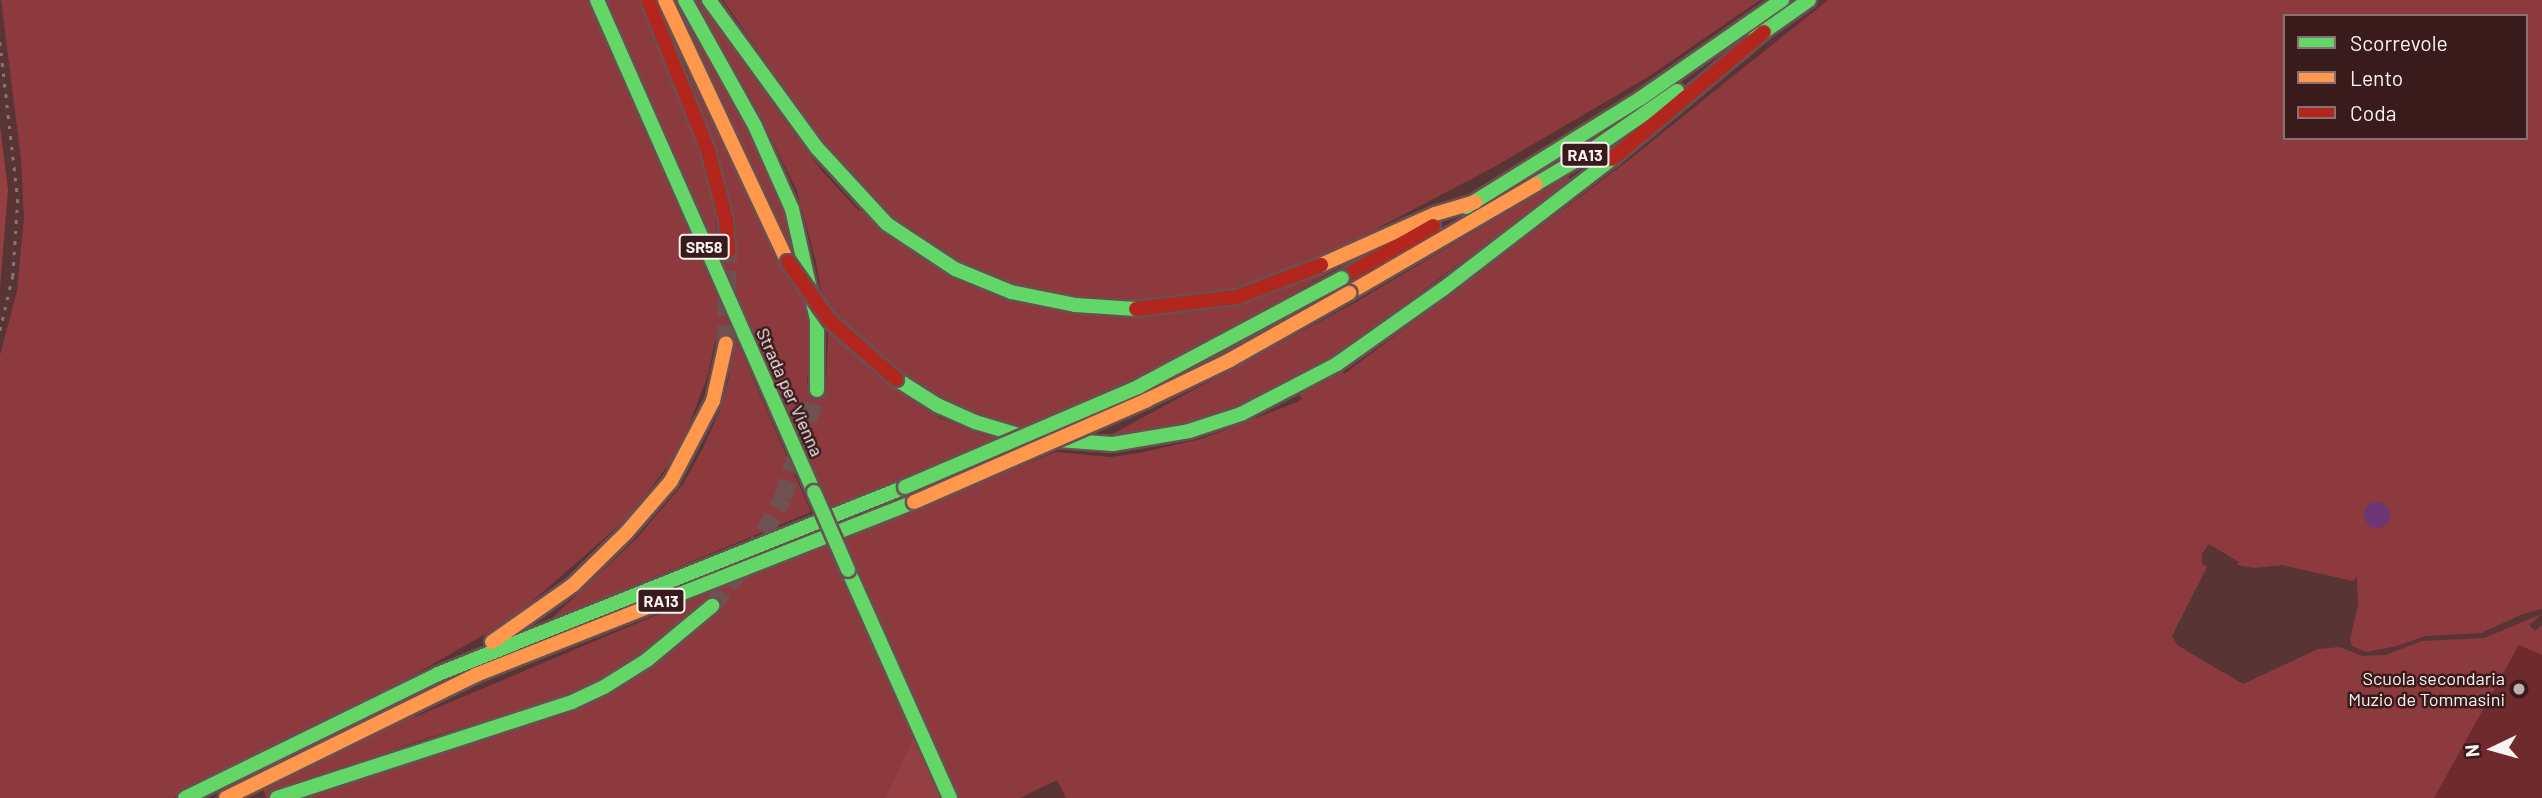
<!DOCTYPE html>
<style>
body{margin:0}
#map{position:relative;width:2542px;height:798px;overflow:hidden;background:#583435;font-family:Barlow,sans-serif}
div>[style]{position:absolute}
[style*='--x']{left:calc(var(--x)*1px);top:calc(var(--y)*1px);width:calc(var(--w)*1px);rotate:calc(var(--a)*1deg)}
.built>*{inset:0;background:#6e2a2d}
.green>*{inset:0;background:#8d3a3e}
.forest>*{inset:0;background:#963f43}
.water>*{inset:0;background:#6d3675}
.round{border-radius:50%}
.highway-tunnel>*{height:18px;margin-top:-9px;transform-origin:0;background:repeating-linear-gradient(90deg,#705151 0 18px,transparent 0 27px)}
.roads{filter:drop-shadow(2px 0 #695051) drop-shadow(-2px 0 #695051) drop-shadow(0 2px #695051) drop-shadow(0 -2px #695051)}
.fast>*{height:14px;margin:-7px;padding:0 7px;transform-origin:7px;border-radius:7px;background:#63d668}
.slow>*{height:14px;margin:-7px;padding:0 7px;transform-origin:7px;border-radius:7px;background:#ff974d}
.jam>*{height:14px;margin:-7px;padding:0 7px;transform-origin:7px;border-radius:7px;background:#b3261e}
.rail>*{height:2.5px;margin-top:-1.25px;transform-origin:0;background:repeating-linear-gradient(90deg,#8b7373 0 3.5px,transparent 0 10.5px)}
.bridges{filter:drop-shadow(2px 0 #695051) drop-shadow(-2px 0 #695051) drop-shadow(0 2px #695051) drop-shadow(0 -2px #695051)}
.fast-bridge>*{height:14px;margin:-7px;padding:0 7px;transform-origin:7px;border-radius:7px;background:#63d668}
.slow-bridge>*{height:14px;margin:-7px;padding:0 7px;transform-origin:7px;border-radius:7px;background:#ff974d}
.jam-bridge>*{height:14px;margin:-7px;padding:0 7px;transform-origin:7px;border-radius:7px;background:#b3261e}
.dots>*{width:19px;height:19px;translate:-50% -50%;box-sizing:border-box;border:4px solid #391b1b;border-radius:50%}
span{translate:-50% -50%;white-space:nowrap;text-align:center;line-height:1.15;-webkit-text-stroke:5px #391b1b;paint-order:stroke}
.shield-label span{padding:2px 5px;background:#391b1b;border:2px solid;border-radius:5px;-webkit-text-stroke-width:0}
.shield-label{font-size:16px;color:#fbf3f2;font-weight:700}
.street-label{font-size:18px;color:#fbf3f2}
.poi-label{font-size:18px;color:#fbf3f2}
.right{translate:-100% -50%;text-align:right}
.legend{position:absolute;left:2283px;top:14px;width:245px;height:126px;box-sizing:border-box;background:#391b1b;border:2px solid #877171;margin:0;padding:9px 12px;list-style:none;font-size:21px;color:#fbf3f2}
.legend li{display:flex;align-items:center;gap:14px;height:35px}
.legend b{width:35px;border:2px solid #877171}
.north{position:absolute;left:2458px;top:714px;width:70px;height:70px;-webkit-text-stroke:5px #391b1b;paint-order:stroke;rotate:265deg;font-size:19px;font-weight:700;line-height:28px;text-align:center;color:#fbf3f2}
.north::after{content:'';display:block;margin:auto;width:24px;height:32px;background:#fbf3f2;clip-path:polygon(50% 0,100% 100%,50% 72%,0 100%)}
</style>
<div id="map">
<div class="built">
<i style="clip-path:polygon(2519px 645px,2542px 655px,2542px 798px,2434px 798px)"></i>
</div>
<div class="green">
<i style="clip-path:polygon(evenodd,1px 0,588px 0,811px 512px,550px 620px,636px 539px,683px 484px,703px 448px,720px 410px,728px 381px,734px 344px,715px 342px,708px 375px,680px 449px,631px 515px,513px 618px,400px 683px,415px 717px,827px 543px,914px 736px,885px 798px,266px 798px,260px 780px,247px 759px,173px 798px,0 798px,0 355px,17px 291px,24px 218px,21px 160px,1px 0,653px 649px,549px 717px,380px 755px,418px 741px,553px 700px,588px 686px,653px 649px)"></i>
<i style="clip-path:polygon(607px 0,638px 0,700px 154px,715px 210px,719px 252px,736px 251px,716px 151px,684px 62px,780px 265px,673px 0,679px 0,743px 120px,786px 215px,806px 306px,810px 346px,807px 384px,817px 390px,826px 391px,828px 334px,816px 262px,797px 191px,755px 105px,695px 0,704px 0,784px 120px,822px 171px,859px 211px,870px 197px,835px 161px,723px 0,1760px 0,1648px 77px,1494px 167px,1344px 246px,1350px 261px,1173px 361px,1020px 433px,893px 386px,940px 418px,980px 434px,1002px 439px,828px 508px)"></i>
<i style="clip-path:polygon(evenodd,1828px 0,2542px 0,2542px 609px,2523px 614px,2481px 633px,2425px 636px,2397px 646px,2366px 652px,2352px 646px,2350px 639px,2358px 605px,2357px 577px,2353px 581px,2282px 565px,2254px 568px,2237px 565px,2239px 562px,2209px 544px,2202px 554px,2202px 564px,2207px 567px,2172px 636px,2177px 645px,2243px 684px,2318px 649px,2340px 647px,2362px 656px,2385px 655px,2422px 641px,2484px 638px,2542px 614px,2529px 625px,2535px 631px,2542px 625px,2542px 655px,2519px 645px,2434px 798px,1066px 798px,1057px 780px,1020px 798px,959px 798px,842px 536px,1056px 452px,1111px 457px,1139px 453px,1201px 439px,1297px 402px,1302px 399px,1296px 387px,1197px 421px,1103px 439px,1356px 302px,1568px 176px,1571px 181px,1333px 357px,1344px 374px,1625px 163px,1828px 0,2285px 16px,2526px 16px,2526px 138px,2285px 138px,2285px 16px)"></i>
</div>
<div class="forest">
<i style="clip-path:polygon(0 126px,8px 190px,0 288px)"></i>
<i style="clip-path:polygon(914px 736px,942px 798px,885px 798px)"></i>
</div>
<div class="water">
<i class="round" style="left:2364px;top:502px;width:26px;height:26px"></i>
</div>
<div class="highway-tunnel">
<i style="--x:726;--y:343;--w:92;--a:-88.8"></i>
<i style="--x:712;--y:606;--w:63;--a:-52"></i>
<i style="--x:751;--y:556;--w:66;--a:-61.1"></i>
<i style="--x:783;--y:498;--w:113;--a:-72.5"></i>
</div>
<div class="roads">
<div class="fast">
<i style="--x:597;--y:0;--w:538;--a:66.2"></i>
<i style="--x:685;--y:0;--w:144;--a:60.9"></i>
<i style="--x:755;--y:126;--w:91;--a:66"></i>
<i style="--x:792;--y:209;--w:114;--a:77.3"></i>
<i style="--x:817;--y:320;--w:70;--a:90"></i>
<i style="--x:709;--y:0;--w:183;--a:53.9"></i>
<i style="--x:817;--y:148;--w:103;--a:47.4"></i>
<i style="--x:887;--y:224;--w:82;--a:33.5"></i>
<i style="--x:955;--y:269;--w:61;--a:22.3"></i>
<i style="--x:1011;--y:292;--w:65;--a:11.5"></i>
<i style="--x:1075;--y:305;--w:61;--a:3.8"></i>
<i style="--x:1755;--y:38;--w:66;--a:-35.1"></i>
<i style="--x:1536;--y:184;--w:51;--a:-30.6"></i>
<i style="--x:1580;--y:158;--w:118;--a:-34.6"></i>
<i style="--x:1466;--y:207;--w:206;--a:-31.9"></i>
<i style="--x:1641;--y:98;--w:172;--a:-34.8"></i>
<i style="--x:896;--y:379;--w:49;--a:32.4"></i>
<i style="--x:937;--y:405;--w:42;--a:24.1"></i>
<i style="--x:975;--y:422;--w:56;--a:16.5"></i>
<i style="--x:1029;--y:438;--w:84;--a:4.1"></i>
<i style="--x:1113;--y:444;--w:77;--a:-9.7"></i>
<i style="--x:1189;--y:431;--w:55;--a:-18.1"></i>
<i style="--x:1241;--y:414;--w:108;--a:-27.5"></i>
<i style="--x:1337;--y:364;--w:130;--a:-35.3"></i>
<i style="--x:1443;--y:289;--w:213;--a:-37.6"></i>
<i style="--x:848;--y:570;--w:250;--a:65.9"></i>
<i style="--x:670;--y:598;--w:262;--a:-21.5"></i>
<i style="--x:185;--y:798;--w:282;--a:-26.1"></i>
<i style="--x:438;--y:674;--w:503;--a:-21.82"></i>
<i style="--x:277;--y:798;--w:310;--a:-18"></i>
<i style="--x:572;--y:702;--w:35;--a:-25"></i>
<i style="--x:604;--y:687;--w:51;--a:-32.1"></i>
<i style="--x:647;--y:660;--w:85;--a:-39.7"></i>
</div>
<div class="slow">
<i style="--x:665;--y:0;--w:289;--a:64.9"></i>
<i style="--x:1321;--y:265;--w:125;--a:-24.1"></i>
<i style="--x:1435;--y:214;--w:42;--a:-16.7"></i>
<i style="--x:1349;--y:293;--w:216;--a:-30.2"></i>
<i style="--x:492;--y:642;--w:99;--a:-35.1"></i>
<i style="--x:573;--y:585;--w:74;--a:-44.5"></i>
<i style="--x:626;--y:533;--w:69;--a:-49.1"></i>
<i style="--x:671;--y:481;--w:90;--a:-62.3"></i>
<i style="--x:713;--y:401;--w:59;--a:-77.4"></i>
<i style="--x:226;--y:798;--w:279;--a:-26.2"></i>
<i style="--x:476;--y:675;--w:209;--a:-21.6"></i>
</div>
<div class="jam">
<i style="--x:648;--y:0;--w:162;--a:68.3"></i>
<i style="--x:708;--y:151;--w:71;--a:75.4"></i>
<i style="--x:726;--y:220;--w:31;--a:86"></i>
<i style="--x:1612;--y:159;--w:198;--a:-39.9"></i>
<i style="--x:1342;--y:278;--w:105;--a:-29.7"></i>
<i style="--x:1136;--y:309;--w:102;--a:-6.8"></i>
<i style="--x:1237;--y:297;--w:90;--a:-20.9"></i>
</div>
</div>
<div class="rail">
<i style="--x:0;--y:42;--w:158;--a:83.5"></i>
<i style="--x:18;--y:199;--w:77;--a:93.7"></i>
<i style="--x:13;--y:276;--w:57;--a:103.3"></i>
</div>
<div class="bridges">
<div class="fast-bridge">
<i style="--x:905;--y:487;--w:254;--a:-23.2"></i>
<i style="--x:1138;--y:387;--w:231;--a:-28.1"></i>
<i style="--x:814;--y:492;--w:85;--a:66.4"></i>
</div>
<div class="slow-bridge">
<i style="--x:914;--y:502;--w:254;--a:-23.6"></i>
<i style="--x:1147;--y:400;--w:92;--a:-25.7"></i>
<i style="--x:1230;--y:360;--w:137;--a:-29.4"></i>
</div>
<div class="jam-bridge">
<i style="--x:788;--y:262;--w:72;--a:54.6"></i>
<i style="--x:830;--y:321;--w:88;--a:41.3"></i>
</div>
</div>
<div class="dots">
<i style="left:2519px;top:689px;background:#c2b0b0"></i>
</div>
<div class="shield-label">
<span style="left:1585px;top:155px">RA13</span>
<span style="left:704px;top:247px">SR58</span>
<span style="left:661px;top:601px">RA13</span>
</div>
<div class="street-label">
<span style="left:790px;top:392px;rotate:66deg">Strada per Vienna</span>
</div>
<div class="poi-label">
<span class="right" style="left:2505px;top:689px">Scuola secondaria<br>Muzio de Tommasini</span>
</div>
<ul class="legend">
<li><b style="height:9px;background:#63d668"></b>Scorrevole</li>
<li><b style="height:9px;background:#ff974d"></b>Lento</li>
<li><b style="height:9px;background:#b3261e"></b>Coda</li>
</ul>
<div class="north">N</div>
</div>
